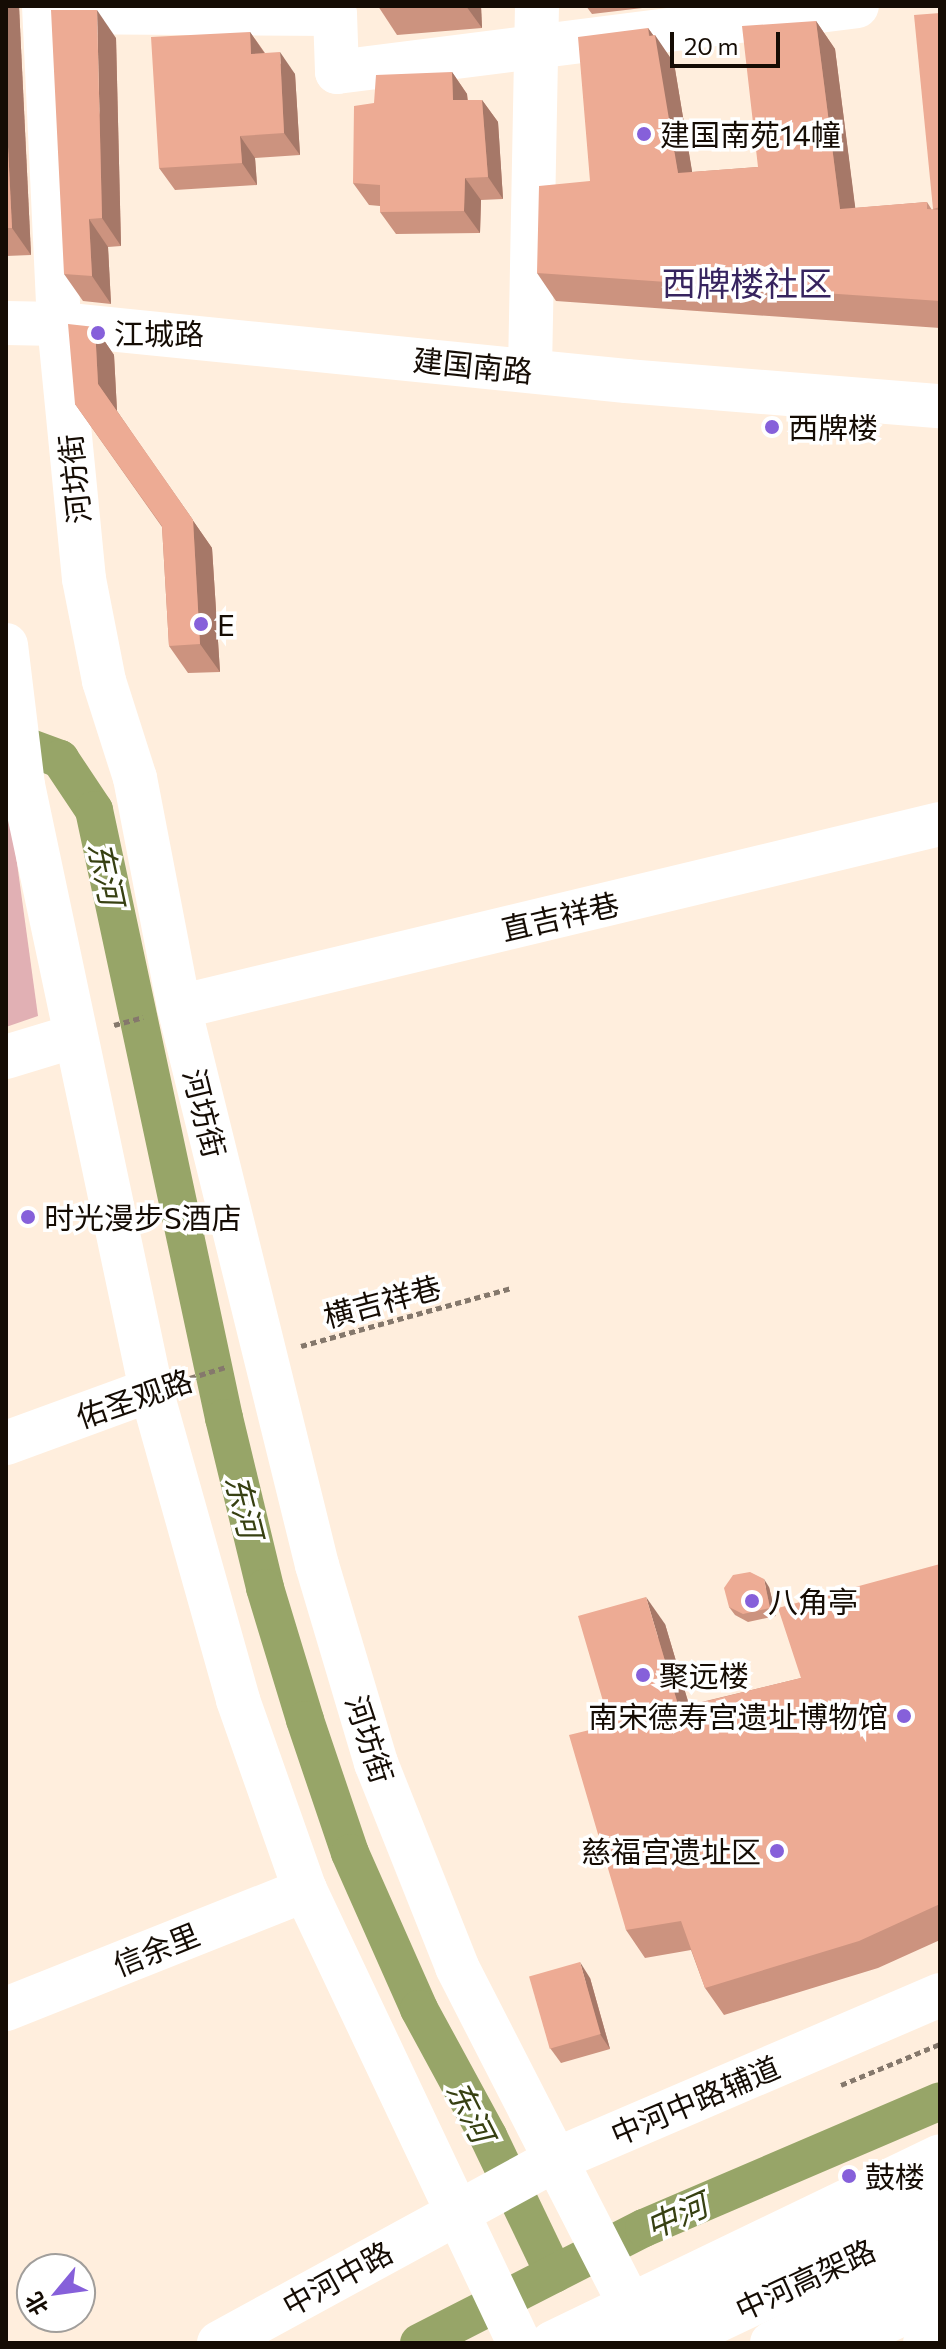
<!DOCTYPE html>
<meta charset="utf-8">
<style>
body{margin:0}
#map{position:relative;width:946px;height:2349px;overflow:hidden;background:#fed;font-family:Commissioner,"Noto Sans SC",sans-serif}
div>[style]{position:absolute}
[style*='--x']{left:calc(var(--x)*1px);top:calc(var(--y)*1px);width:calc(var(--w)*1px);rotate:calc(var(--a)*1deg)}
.green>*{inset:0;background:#e1b0b4}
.canal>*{height:38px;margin:-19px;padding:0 19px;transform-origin:19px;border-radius:19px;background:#97a568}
.path>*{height:5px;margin-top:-2.5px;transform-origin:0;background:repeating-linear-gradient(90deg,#85786c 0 6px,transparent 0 10px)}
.minor>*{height:44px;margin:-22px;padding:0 22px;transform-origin:22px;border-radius:22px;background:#fff}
.major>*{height:44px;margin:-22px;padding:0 22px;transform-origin:22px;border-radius:22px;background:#fff}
.highway>*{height:44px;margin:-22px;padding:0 22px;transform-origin:22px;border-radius:22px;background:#fff}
.wall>*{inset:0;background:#cc937f}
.shaded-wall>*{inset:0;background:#a67868}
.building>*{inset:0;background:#edab94;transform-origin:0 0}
.dots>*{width:22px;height:22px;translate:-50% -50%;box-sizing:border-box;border:4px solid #fff;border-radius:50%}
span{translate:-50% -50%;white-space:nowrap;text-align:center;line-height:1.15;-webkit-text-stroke:7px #fff;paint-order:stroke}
.poi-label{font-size:30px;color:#150c04}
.left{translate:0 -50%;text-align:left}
.right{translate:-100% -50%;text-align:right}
.street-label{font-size:30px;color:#150c04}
.water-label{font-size:32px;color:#374012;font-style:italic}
.quarter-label{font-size:34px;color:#37245f}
.frame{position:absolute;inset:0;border:8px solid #150c04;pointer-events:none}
.north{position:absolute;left:16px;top:2253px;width:80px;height:80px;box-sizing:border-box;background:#fff;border:2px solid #a19e9b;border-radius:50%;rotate:241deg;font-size:22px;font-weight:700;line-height:32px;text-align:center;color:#150c04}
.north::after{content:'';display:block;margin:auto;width:28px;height:36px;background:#8660da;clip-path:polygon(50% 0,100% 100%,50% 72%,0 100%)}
.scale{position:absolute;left:670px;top:32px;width:110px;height:36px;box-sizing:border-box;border:4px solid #150c04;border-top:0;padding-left:10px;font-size:24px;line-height:28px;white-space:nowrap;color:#150c04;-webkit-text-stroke:6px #fff;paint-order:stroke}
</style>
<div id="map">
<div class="green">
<i style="clip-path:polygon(6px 783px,38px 1016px,6px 1027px)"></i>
</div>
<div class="canal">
<i style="--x:6;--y:739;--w:58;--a:20.3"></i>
<i style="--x:60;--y:759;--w:61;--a:56.3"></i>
<i style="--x:94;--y:810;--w:622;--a:77.93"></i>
<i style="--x:224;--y:1418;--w:175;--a:76.4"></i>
<i style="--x:265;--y:1588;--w:138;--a:73.1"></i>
<i style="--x:305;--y:1720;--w:140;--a:71.3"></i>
<i style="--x:350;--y:1853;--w:171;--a:66.1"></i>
<i style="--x:419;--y:2009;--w:145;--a:61.5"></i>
<i style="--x:488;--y:2136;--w:153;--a:64.4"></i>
<i style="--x:419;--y:2343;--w:253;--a:-27.1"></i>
<i style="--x:644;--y:2228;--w:322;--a:-23.2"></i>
</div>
<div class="path">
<i style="--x:114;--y:1025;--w:30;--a:-15"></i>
<i style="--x:301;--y:1346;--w:219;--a:-15.4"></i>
<i style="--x:190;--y:1378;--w:38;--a:-17"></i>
<i style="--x:841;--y:2085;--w:107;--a:-22.5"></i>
</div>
<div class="minor">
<i style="--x:44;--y:6;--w:318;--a:87.3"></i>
<i style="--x:59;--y:324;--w:256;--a:84.4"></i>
<i style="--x:84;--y:579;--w:104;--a:78.9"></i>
<i style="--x:104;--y:681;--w:102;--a:72.3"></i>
<i style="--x:135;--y:778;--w:233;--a:79.1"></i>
<i style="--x:179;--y:1007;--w:575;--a:76.11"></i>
<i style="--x:317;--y:1565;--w:207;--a:73.4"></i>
<i style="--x:376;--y:1763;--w:219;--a:68.3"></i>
<i style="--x:457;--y:1967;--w:419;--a:62.9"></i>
<i style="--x:45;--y:12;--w:290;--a:0.4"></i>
<i style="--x:335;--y:14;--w:58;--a:88"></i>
<i style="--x:337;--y:72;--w:524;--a:-7.23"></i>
<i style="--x:6;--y:323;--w:53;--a:1.1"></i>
<i style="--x:59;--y:324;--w:570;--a:5.74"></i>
<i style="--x:626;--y:381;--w:315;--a:4.6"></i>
<i style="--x:530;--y:370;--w:364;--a:-88.9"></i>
<i style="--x:6;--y:645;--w:141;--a:83.1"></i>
<i style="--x:23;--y:785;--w:618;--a:78.05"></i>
<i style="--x:151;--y:1390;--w:322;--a:74.3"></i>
<i style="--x:238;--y:1700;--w:201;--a:70.6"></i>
<i style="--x:305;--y:1890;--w:501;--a:64.71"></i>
<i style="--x:179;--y:1007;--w:783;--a:-13.52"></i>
<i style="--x:6;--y:1057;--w:72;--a:-16.9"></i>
<i style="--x:6;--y:1443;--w:154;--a:-20.1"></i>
<i style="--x:6;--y:2009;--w:322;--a:-21.7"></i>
<i style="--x:219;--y:2343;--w:383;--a:-28.6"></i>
<i style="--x:555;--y:2160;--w:419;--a:-23.2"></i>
</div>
<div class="major">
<i style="--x:613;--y:2343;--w:361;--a:-25.1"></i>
<i style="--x:840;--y:2343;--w:110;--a:-25.2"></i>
</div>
<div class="highway">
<i style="--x:552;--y:2343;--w:431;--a:-25.7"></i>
<i style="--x:670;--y:2343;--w:299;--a:-25.4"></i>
<i style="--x:772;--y:2343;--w:187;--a:-25.7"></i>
<i style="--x:925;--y:2343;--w:17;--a:-25"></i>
</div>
<div class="wall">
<i style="clip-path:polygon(6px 6px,19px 6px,31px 255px,6px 256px)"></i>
<i style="clip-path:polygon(378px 6px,481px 6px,482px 28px,397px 35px)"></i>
<i style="clip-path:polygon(586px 6px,659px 6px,592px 14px)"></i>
<i style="clip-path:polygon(940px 13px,940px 328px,556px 301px,537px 273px,590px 181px,648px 28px,674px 63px,692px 172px,758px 167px,816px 21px,835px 49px,855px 208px,927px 202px,932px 210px,933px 209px)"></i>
<i style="clip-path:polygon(250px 32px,265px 53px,295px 74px,300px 155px,255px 158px,257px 185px,175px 190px,159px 168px)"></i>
<i style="clip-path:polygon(116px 38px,121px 246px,108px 247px,111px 304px,83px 301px,64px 274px)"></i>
<i style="clip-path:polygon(452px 72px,467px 94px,468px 100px,482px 100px,498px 122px,503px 199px,481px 200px,480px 233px,396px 234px,380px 212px,380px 206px,369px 205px,353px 183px,374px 103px)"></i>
<i style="clip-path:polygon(95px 327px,114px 355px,117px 411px,212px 548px,220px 672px,188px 673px,169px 646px,162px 527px,75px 404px)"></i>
<i style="clip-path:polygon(940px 1564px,940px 1940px,878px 1968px,724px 2015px,705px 1988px,691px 1950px,645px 1958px,626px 1930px,610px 1725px,665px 1624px,689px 1705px,801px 1678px)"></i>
<i style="clip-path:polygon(769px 1587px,776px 1616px,748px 1622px,735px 1615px,729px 1607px)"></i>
<i style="clip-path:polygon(590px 1978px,610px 2049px,561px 2063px,550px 2048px)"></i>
</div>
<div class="shaded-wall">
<i style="clip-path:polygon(6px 6px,19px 6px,31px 255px,12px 228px,6px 106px)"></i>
<i style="clip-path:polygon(466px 6px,481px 6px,482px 28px)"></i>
<i style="clip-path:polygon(97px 10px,116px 38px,121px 246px,102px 218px)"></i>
<i style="clip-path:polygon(816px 21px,835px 49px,859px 237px,840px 209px)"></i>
<i style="clip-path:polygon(648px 28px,655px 38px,655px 35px,674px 63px,697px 201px,678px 173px)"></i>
<i style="clip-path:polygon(250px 32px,265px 54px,251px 54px)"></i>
<i style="clip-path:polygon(280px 52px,295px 74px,300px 155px,284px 133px)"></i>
<i style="clip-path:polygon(452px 72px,467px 94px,468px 122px,453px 100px)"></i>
<i style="clip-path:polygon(482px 100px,498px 122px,503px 199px,488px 177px)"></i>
<i style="clip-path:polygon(240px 136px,255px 158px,257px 185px,242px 163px)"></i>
<i style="clip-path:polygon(465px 178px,481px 200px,480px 233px,464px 211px)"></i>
<i style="clip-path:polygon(89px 219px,108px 247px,111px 304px,92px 276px)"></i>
<i style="clip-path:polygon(95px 327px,114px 355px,117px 411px,212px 548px,220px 672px,200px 644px,193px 520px,98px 384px)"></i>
<i style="clip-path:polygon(764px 1579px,769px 1587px,776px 1616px,770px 1608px)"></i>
<i style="clip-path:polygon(646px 1597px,665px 1624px,698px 1735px,679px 1708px)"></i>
<i style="clip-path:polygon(580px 1962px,590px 1978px,610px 2049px,600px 2034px)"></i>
</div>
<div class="building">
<i style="clip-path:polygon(378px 6px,400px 6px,378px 8px)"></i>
<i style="clip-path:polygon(51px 10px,97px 10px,102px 218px,89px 219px,92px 276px,64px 274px)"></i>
<i style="clip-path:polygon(940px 13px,940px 207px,933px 209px,914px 15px)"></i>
<i style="clip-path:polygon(816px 21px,840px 209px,927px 202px,927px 209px,940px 210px,940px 301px,537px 273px,539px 186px,590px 181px,578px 37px,648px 28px,649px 36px,655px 35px,678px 173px,758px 167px,742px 26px)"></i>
<i style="clip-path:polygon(250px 32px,251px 54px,280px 52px,284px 133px,240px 136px,242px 163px,159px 168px,151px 37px)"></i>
<i style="clip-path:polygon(452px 72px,453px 100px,482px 100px,488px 177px,465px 178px,464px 211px,380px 212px,380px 185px,353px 183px,354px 106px,374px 103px,376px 75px)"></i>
<i style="clip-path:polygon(6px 106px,12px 228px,6px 228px)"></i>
<i style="clip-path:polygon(68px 324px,95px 327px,98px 384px,193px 520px,200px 644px,169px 646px,162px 526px,75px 404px)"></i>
<i style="clip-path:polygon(940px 1564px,940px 1904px,859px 1941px,705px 1988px,681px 1921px,626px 1930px,569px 1735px,610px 1725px,578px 1616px,646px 1597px,679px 1708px,801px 1678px,778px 1608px)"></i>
<i style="clip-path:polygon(750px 1572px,764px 1579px,770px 1608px,743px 1614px,729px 1607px,724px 1588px,733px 1575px)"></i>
<i style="left:580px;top:1962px;width:75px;height:53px;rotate:74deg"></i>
</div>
<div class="dots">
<i style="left:644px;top:134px;background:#8660da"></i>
<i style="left:98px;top:333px;background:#8660da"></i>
<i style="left:772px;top:427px;background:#8660da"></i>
<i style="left:201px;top:624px;background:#8660da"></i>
<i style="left:28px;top:1217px;background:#8660da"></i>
<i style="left:752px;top:1601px;background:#8660da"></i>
<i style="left:643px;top:1675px;background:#8660da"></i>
<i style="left:904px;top:1716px;background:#8660da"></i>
<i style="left:777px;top:1851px;background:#8660da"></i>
<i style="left:849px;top:2176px;background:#8660da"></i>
</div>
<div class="poi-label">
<span class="left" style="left:660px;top:134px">建国南苑14幢</span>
<span class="left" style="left:114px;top:333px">江城路</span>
<span class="left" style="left:788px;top:427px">西牌楼</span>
<span class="left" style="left:217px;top:624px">E</span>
<span class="left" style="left:44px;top:1217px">时光漫步S酒店</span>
<span class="left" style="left:768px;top:1601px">八角亭</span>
<span class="left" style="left:659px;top:1675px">聚远楼</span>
<span class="right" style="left:888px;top:1716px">南宋德寿宫遗址博物馆</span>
<span class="right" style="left:761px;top:1851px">慈福宫遗址区</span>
<span class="left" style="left:865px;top:2176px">鼓楼</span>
</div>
<div class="street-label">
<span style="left:473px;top:365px;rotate:6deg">建国南路</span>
<span style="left:74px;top:479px;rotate:-96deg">河坊街</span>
<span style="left:560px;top:916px;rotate:-13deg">直吉祥巷</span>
<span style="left:205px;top:1113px;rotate:76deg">河坊街</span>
<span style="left:382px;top:1301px;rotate:-15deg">横吉祥巷</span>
<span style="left:134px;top:1398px;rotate:-19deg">佑圣观路</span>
<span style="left:370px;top:1739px;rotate:72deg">河坊街</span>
<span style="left:156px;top:1949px;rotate:-22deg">信余里</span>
<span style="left:695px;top:2100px;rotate:-23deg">中河中路辅道</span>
<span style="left:337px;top:2278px;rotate:-29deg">中河中路</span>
<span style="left:805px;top:2279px;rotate:-25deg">中河高架路</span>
</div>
<div class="water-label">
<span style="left:107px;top:873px;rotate:78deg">东河</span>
<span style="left:245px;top:1506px;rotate:76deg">东河</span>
<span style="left:471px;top:2111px;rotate:63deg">东河</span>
<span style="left:676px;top:2215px;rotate:-24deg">中河</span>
</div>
<div class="quarter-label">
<span style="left:747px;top:283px">西牌楼社区</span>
</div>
<div class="frame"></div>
<div class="north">北</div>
<div class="scale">20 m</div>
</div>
